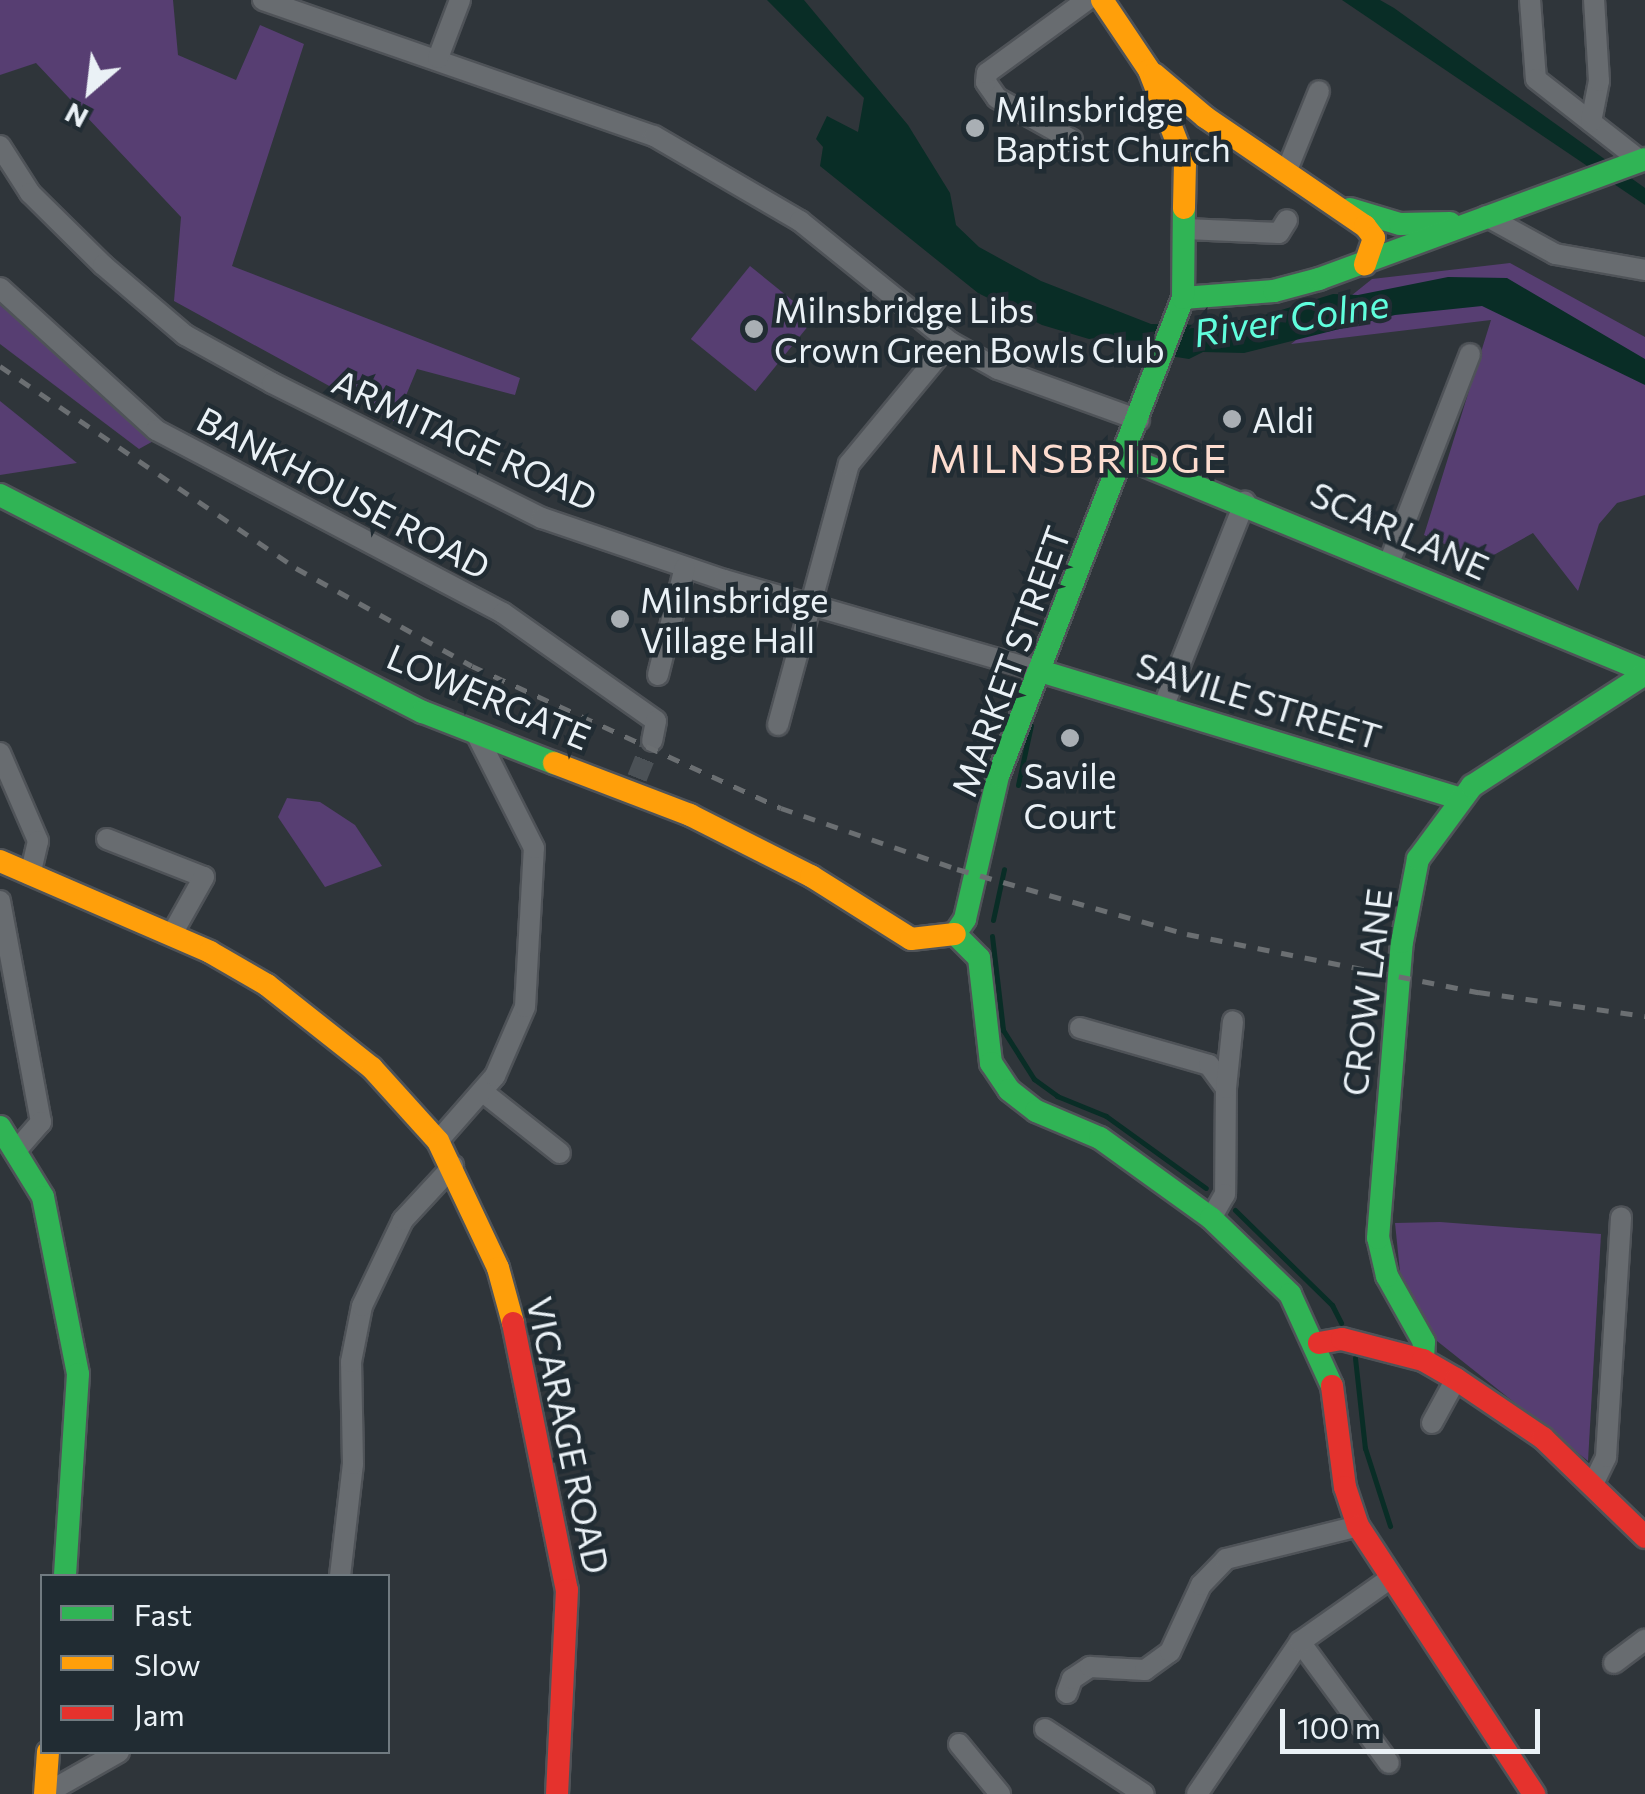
<!DOCTYPE html>
<style>
body{margin:0}
#map{position:relative;width:1645px;height:1794px;overflow:hidden;background:#2f353a;font-family:Commissioner,sans-serif}
div>[style]{position:absolute}
[style*='--x']{left:calc(var(--x)*1px);top:calc(var(--y)*1px);width:calc(var(--w)*1px);rotate:calc(var(--a)*1deg)}
.green>*{inset:0;background:#573e72;transform-origin:0 0}
.water>*{inset:0;background:#092d26}
.stream>*{height:5px;margin:-2.5px;padding:0 2.5px;transform-origin:2.5px;border-radius:2.5px;background:#092d26}
.street-tunnel>*{height:20px;margin-top:-10px;transform-origin:0;background:repeating-linear-gradient(90deg,#4b5156 0 20px,transparent 0 30px)}
.roads{filter:drop-shadow(2px 0 #4f5358) drop-shadow(-2px 0 #4f5358) drop-shadow(0 2px #4f5358) drop-shadow(0 -2px #4f5358)}
.street>*{height:20px;margin:-10px;padding:0 10px;transform-origin:10px;border-radius:10px;background:#686c70}
.fast>*{height:22px;margin:-11px;padding:0 11px;transform-origin:11px;border-radius:11px;background:#30b455}
.slow>*{height:22px;margin:-11px;padding:0 11px;transform-origin:11px;border-radius:11px;background:#ff9f0a}
.jam>*{height:22px;margin:-11px;padding:0 11px;transform-origin:11px;border-radius:11px;background:#e5322d}
.rail>*{height:5px;margin-top:-2.5px;transform-origin:0;background:repeating-linear-gradient(90deg,#6b6f72 0 12px,transparent 0 24px)}
.dots>*{width:28px;height:28px;translate:-50% -50%;box-sizing:border-box;border:5px solid #212c33;border-radius:50%}
span{translate:-50% -50%;white-space:nowrap;text-align:center;line-height:1.15;-webkit-text-stroke:9px #212c33;paint-order:stroke}
.poi-label{font-size:35px;color:#eaf1f6}
.left{translate:0 -50%;text-align:left}
.street-label{font-size:35px;color:#eaf1f6}
.water-label{font-size:38px;color:#60fedd;font-style:italic}
.quarter-label{font-size:40px;color:#fcdccf;letter-spacing:2.5px}
.legend{position:absolute;left:40px;top:1574px;width:350px;height:180px;box-sizing:border-box;background:#212c33;border:2px solid #717b81;margin:0;padding:12px 18px;list-style:none;font-size:30px;color:#eaf1f6}
.legend li{display:flex;align-items:center;gap:20px;height:50px}
.legend b{width:50px;border:2px solid #717b81}
.north{position:absolute;left:40px;top:40px;width:100px;height:100px;-webkit-text-stroke:8px #212c33;paint-order:stroke;rotate:208deg;font-size:28px;font-weight:700;line-height:40px;text-align:center;color:#eaf1f6}
.north::after{content:'';display:block;margin:auto;width:35px;height:45px;background:#eaf1f6;clip-path:polygon(50% 0,100% 100%,50% 72%,0 100%)}
.scale{position:absolute;left:1280px;top:1709px;width:260px;height:45px;box-sizing:border-box;border:5px solid #eaf1f6;border-top:0;padding-left:12px;font-size:30px;line-height:35px;white-space:nowrap;color:#eaf1f6;-webkit-text-stroke:8px #212c33;paint-order:stroke}
</style>
<div id="map">
<div class="green">
<i style="clip-path:polygon(0 0,173px 0,178px 55px,236px 80px,260px 25px,304px 44px,232px 266px,520px 378px,515px 395px,417px 369px,395px 422px,174px 301px,181px 217px,36px 63px,0 75px)"></i>
<i style="clip-path:polygon(1510px 263px,1645px 337px,1645px 495px,1617px 503px,1599px 524px,1578px 591px,1533px 533px,1483px 561px,1424px 535px,1491px 320px,1291px 344px,1372px 279px)"></i>
<i style="left:750px;top:266px;width:83px;height:94px;rotate:39deg"></i>
<i style="clip-path:polygon(0 305px,157px 439px,139px 449px,0 344px)"></i>
<i style="clip-path:polygon(0 401px,77px 463px,0 475px)"></i>
<i style="clip-path:polygon(287px 798px,320px 802px,355px 825px,382px 866px,325px 887px,278px 817px)"></i>
<i style="clip-path:polygon(1440px 1222px,1601px 1234px,1588px 1461px,1437px 1341px,1400px 1272px,1395px 1223px)"></i>
</div>
<div class="water">
<i style="clip-path:polygon(767px 0,804px 0,908px 125px,950px 193px,956px 225px,979px 247px,1041px 281px,1151px 324px,1201px 325px,1255px 318px,1333px 294px,1358px 295px,1448px 277px,1507px 278px,1645px 359px,1645px 385px,1482px 306px,1395px 315px,1244px 353px,1203px 352px,1189px 359px,1138px 351px,1113px 336px,1089px 339px,1042px 325px,978px 293px,820px 166px,823px 147px,816px 139px,827px 116px,858px 132px,864px 98px)"></i>
<i style="clip-path:polygon(1342px 0,1380px 0,1394px 8px,1645px 188px,1645px 205px)"></i>
</div>
<div class="stream">
<i style="--x:1018;--y:785;--w:61;--a:-77.8"></i>
<i style="--x:993;--y:920;--w:52;--a:-77.8"></i>
<i style="--x:992;--y:936;--w:95;--a:83.3"></i>
<i style="--x:1003;--y:1030;--w:58;--a:57.7"></i>
<i style="--x:1034;--y:1079;--w:29;--a:36"></i>
<i style="--x:1057;--y:1096;--w:53;--a:22.2"></i>
<i style="--x:1106;--y:1116;--w:123;--a:35.8"></i>
<i style="--x:1235;--y:1210;--w:136;--a:44.4"></i>
<i style="--x:1332;--y:1305;--w:20;--a:63"></i>
<i style="--x:1355;--y:1358;--w:91;--a:83.7"></i>
<i style="--x:1365;--y:1448;--w:82;--a:72.2"></i>
</div>
<div class="street-tunnel">
<i style="--x:637;--y:778;--w:40;--a:-68"></i>
</div>
<div class="roads">
<div class="street">
<i style="--x:263;--y:0;--w:414;--a:19.2"></i>
<i style="--x:654;--y:136;--w:169;--a:30.2"></i>
<i style="--x:800;--y:221;--w:193;--a:38.9"></i>
<i style="--x:950;--y:342;--w:55;--a:29.4"></i>
<i style="--x:998;--y:369;--w:150;--a:19.9"></i>
<i style="--x:1530;--y:0;--w:79;--a:85.7"></i>
<i style="--x:1536;--y:79;--w:130;--a:38.1"></i>
<i style="--x:438;--y:58;--w:62;--a:-69.2"></i>
<i style="--x:1591;--y:122;--w:42;--a:-79"></i>
<i style="--x:1599;--y:81;--w:81;--a:-93.5"></i>
<i style="--x:1072;--y:140;--w:86;--a:-150.8"></i>
<i style="--x:997;--y:98;--w:19;--a:-125"></i>
<i style="--x:986;--y:82;--w:9;--a:-84"></i>
<i style="--x:987;--y:73;--w:124;--a:-36.1"></i>
<i style="--x:0;--y:146;--w:56;--a:57.4"></i>
<i style="--x:30;--y:193;--w:103;--a:44.6"></i>
<i style="--x:103;--y:265;--w:108;--a:40.5"></i>
<i style="--x:185;--y:335;--w:99;--a:28.9"></i>
<i style="--x:272;--y:383;--w:302;--a:26.6"></i>
<i style="--x:542;--y:518;--w:192;--a:18.8"></i>
<i style="--x:724;--y:580;--w:329;--a:16.1"></i>
<i style="--x:1287;--y:170;--w:85;--a:-67.9"></i>
<i style="--x:1486;--y:216;--w:79;--a:28.8"></i>
<i style="--x:1555;--y:254;--w:91;--a:10.1"></i>
<i style="--x:1185;--y:229;--w:94;--a:2.4"></i>
<i style="--x:1279;--y:233;--w:15;--a:-58"></i>
<i style="--x:0;--y:288;--w:211;--a:42.3"></i>
<i style="--x:156;--y:430;--w:392;--a:27.8"></i>
<i style="--x:503;--y:613;--w:187;--a:35.2"></i>
<i style="--x:656;--y:721;--w:20;--a:101"></i>
<i style="--x:1389;--y:563;--w:224;--a:-68.8"></i>
<i style="--x:658;--y:675;--w:111;--a:-76"></i>
<i style="--x:1164;--y:705;--w:219;--a:-68.3"></i>
<i style="--x:778;--y:725;--w:270;--a:-74.8"></i>
<i style="--x:849;--y:464;--w:158;--a:-50.4"></i>
<i style="--x:0;--y:753;--w:96;--a:66.6"></i>
<i style="--x:38;--y:841;--w:35;--a:103"></i>
<i style="--x:107;--y:839;--w:104;--a:21.4"></i>
<i style="--x:204;--y:877;--w:65;--a:119.3"></i>
<i style="--x:0;--y:901;--w:225;--a:79.5"></i>
<i style="--x:41;--y:1122;--w:37;--a:131"></i>
<i style="--x:1080;--y:1028;--w:134;--a:16"></i>
<i style="--x:1209;--y:1065;--w:29;--a:54"></i>
<i style="--x:1226;--y:1088;--w:106;--a:90.5"></i>
<i style="--x:1225;--y:1194;--w:28;--a:120"></i>
<i style="--x:1226;--y:1088;--w:67;--a:-84"></i>
<i style="--x:483;--y:1092;--w:98;--a:38.4"></i>
<i style="--x:438;--y:1141;--w:86;--a:-48.8"></i>
<i style="--x:495;--y:1076;--w:75;--a:-66.5"></i>
<i style="--x:525;--y:1007;--w:159;--a:-86.8"></i>
<i style="--x:534;--y:848;--w:127;--a:-116.8"></i>
<i style="--x:1432;--y:1423;--w:50;--a:-61.4"></i>
<i style="--x:1594;--y:1482;--w:28;--a:-64"></i>
<i style="--x:1606;--y:1457;--w:240;--a:-86.4"></i>
<i style="--x:340;--y:1576;--w:113;--a:-83.4"></i>
<i style="--x:353;--y:1464;--w:102;--a:-91.1"></i>
<i style="--x:351;--y:1362;--w:57;--a:-78.9"></i>
<i style="--x:362;--y:1306;--w:95;--a:-64.5"></i>
<i style="--x:403;--y:1220;--w:74;--a:-47.2"></i>
<i style="--x:1300;--y:1642;--w:150;--a:53.7"></i>
<i style="--x:1614;--y:1663;--w:39;--a:-37"></i>
<i style="--x:1067;--y:1693;--w:15;--a:-70"></i>
<i style="--x:1072;--y:1679;--w:22;--a:-34"></i>
<i style="--x:1090;--y:1667;--w:55;--a:3.1"></i>
<i style="--x:1145;--y:1670;--w:31;--a:-36"></i>
<i style="--x:1170;--y:1652;--w:74;--a:-65.2"></i>
<i style="--x:1201;--y:1585;--w:36;--a:-46"></i>
<i style="--x:1226;--y:1559;--w:136;--a:-14"></i>
<i style="--x:1045;--y:1729;--w:118;--a:33.3"></i>
<i style="--x:959;--y:1744;--w:65;--a:50.6"></i>
<i style="--x:45;--y:1794;--w:85;--a:-29.6"></i>
<i style="--x:1197;--y:1794;--w:184;--a:-55.9"></i>
<i style="--x:1300;--y:1642;--w:113;--a:-35.2"></i>
</div>
<div class="fast">
<i style="--x:1350;--y:209;--w:52;--a:16.7"></i>
<i style="--x:1400;--y:224;--w:50;--a:-1.1"></i>
<i style="--x:1183;--y:298;--w:91;--a:-4.4"></i>
<i style="--x:1274;--y:291;--w:47;--a:-14.9"></i>
<i style="--x:1319;--y:279;--w:347;--a:-20.2"></i>
<i style="--x:1125;--y:457;--w:562;--a:22.37"></i>
<i style="--x:0;--y:495;--w:475;--a:27.2"></i>
<i style="--x:423;--y:712;--w:141;--a:21.3"></i>
<i style="--x:1040;--y:671;--w:437;--a:16.9"></i>
<i style="--x:955;--y:934;--w:34;--a:45"></i>
<i style="--x:979;--y:958;--w:106;--a:83.5"></i>
<i style="--x:991;--y:1063;--w:32;--a:56"></i>
<i style="--x:1009;--y:1090;--w:34;--a:38"></i>
<i style="--x:1036;--y:1111;--w:69;--a:22.9"></i>
<i style="--x:1100;--y:1138;--w:137;--a:35.8"></i>
<i style="--x:1211;--y:1218;--w:110;--a:43.9"></i>
<i style="--x:1290;--y:1294;--w:101;--a:65.5"></i>
<i style="--x:955;--y:934;--w:18;--a:-56"></i>
<i style="--x:965;--y:919;--w:147;--a:-77"></i>
<i style="--x:998;--y:776;--w:513;--a:-68.84"></i>
<i style="--x:1183;--y:298;--w:90;--a:-89.4"></i>
<i style="--x:0;--y:1127;--w:82;--a:58.4"></i>
<i style="--x:43;--y:1197;--w:180;--a:78.8"></i>
<i style="--x:78;--y:1374;--w:202;--a:93.7"></i>
<i style="--x:1423;--y:1360;--w:18;--a:-87"></i>
<i style="--x:1424;--y:1342;--w:76;--a:-119.3"></i>
<i style="--x:1387;--y:1276;--w:39;--a:-103"></i>
<i style="--x:1378;--y:1238;--w:297;--a:-85.4"></i>
<i style="--x:1402;--y:942;--w:85;--a:-79.1"></i>
<i style="--x:1418;--y:859;--w:91;--a:-53.5"></i>
<i style="--x:1472;--y:786;--w:206;--a:-32.9"></i>
</div>
<div class="slow">
<i style="--x:1102;--y:0;--w:84;--a:56.1"></i>
<i style="--x:1149;--y:70;--w:100;--a:68.8"></i>
<i style="--x:1185;--y:163;--w:45;--a:91.3"></i>
<i style="--x:1154;--y:74;--w:67;--a:40.1"></i>
<i style="--x:1205;--y:117;--w:194;--a:34.3"></i>
<i style="--x:1365;--y:226;--w:15;--a:53"></i>
<i style="--x:1374;--y:238;--w:28;--a:109"></i>
<i style="--x:554;--y:763;--w:146;--a:20.9"></i>
<i style="--x:690;--y:815;--w:136;--a:26.8"></i>
<i style="--x:811;--y:876;--w:118;--a:32.2"></i>
<i style="--x:911;--y:939;--w:44;--a:-6.5"></i>
<i style="--x:0;--y:861;--w:229;--a:23.4"></i>
<i style="--x:210;--y:952;--w:66;--a:30.1"></i>
<i style="--x:267;--y:985;--w:134;--a:38.3"></i>
<i style="--x:372;--y:1068;--w:98;--a:47.9"></i>
<i style="--x:438;--y:1141;--w:140;--a:64.7"></i>
<i style="--x:498;--y:1268;--w:57;--a:74.7"></i>
<i style="--x:45;--y:1794;--w:42;--a:-85.9"></i>
</div>
<div class="jam">
<i style="--x:513;--y:1323;--w:272;--a:78.6"></i>
<i style="--x:567;--y:1590;--w:204;--a:92.8"></i>
<i style="--x:1319;--y:1343;--w:23;--a:-10"></i>
<i style="--x:1342;--y:1339;--w:84;--a:14.5"></i>
<i style="--x:1423;--y:1360;--w:38;--a:30"></i>
<i style="--x:1456;--y:1379;--w:105;--a:34.1"></i>
<i style="--x:1543;--y:1438;--w:142;--a:44.1"></i>
<i style="--x:1332;--y:1386;--w:102;--a:82.7"></i>
<i style="--x:1345;--y:1487;--w:41;--a:71.6"></i>
<i style="--x:1358;--y:1526;--w:321;--a:56.7"></i>
</div>
</div>
<div class="rail">
<i style="--x:0;--y:366;--w:358;--a:34.3"></i>
<i style="--x:296;--y:568;--w:201;--a:29.1"></i>
<i style="--x:472;--y:666;--w:340;--a:24.7"></i>
<i style="--x:781;--y:808;--w:186;--a:19.1"></i>
<i style="--x:957;--y:869;--w:239;--a:15.8"></i>
<i style="--x:1187;--y:934;--w:297;--a:11.3"></i>
<i style="--x:1478;--y:992;--w:169;--a:8.2"></i>
</div>
<div class="dots">
<i style="left:975px;top:128px;background:#a9afb4"></i>
<i style="left:754px;top:329px;background:#a9afb4"></i>
<i style="left:1232px;top:419px;background:#a9afb4"></i>
<i style="left:620px;top:619px;background:#a9afb4"></i>
<i style="left:1070px;top:738px;background:#a9afb4"></i>
</div>
<div class="poi-label">
<span class="left" style="left:995px;top:128px">Milnsbridge<br>Baptist Church</span>
<span class="left" style="left:774px;top:329px">Milnsbridge Libs<br>Crown Green Bowls Club</span>
<span class="left" style="left:1252px;top:419px">Aldi</span>
<span class="left" style="left:640px;top:619px">Milnsbridge<br>Village Hall</span>
<span style="left:1070px;top:795px">Savile<br>Court</span>
</div>
<div class="street-label">
<span style="left:465px;top:439px;rotate:25deg">ARMITAGE ROAD</span>
<span style="left:344px;top:492px;rotate:28deg">BANKHOUSE ROAD</span>
<span style="left:1400px;top:530px;rotate:24deg">SCAR LANE</span>
<span style="left:1010px;top:661px;rotate:-70deg">MARKET STREET</span>
<span style="left:489px;top:696px;rotate:23deg">LOWERGATE</span>
<span style="left:1259px;top:700px;rotate:17deg">SAVILE STREET</span>
<span style="left:1366px;top:992px;rotate:-83deg">CROW LANE</span>
<span style="left:569px;top:1435px;rotate:78deg">VICARAGE ROAD</span>
</div>
<div class="water-label">
<span style="left:1291px;top:317px;rotate:-9deg">River Colne</span>
</div>
<div class="quarter-label">
<span style="left:1079px;top:457px">MILNSBRIDGE</span>
</div>
<ul class="legend">
<li><b style="height:12px;background:#30b455"></b>Fast</li>
<li><b style="height:12px;background:#ff9f0a"></b>Slow</li>
<li><b style="height:12px;background:#e5322d"></b>Jam</li>
</ul>
<div class="north">N</div>
<div class="scale">100 m</div>
</div>
